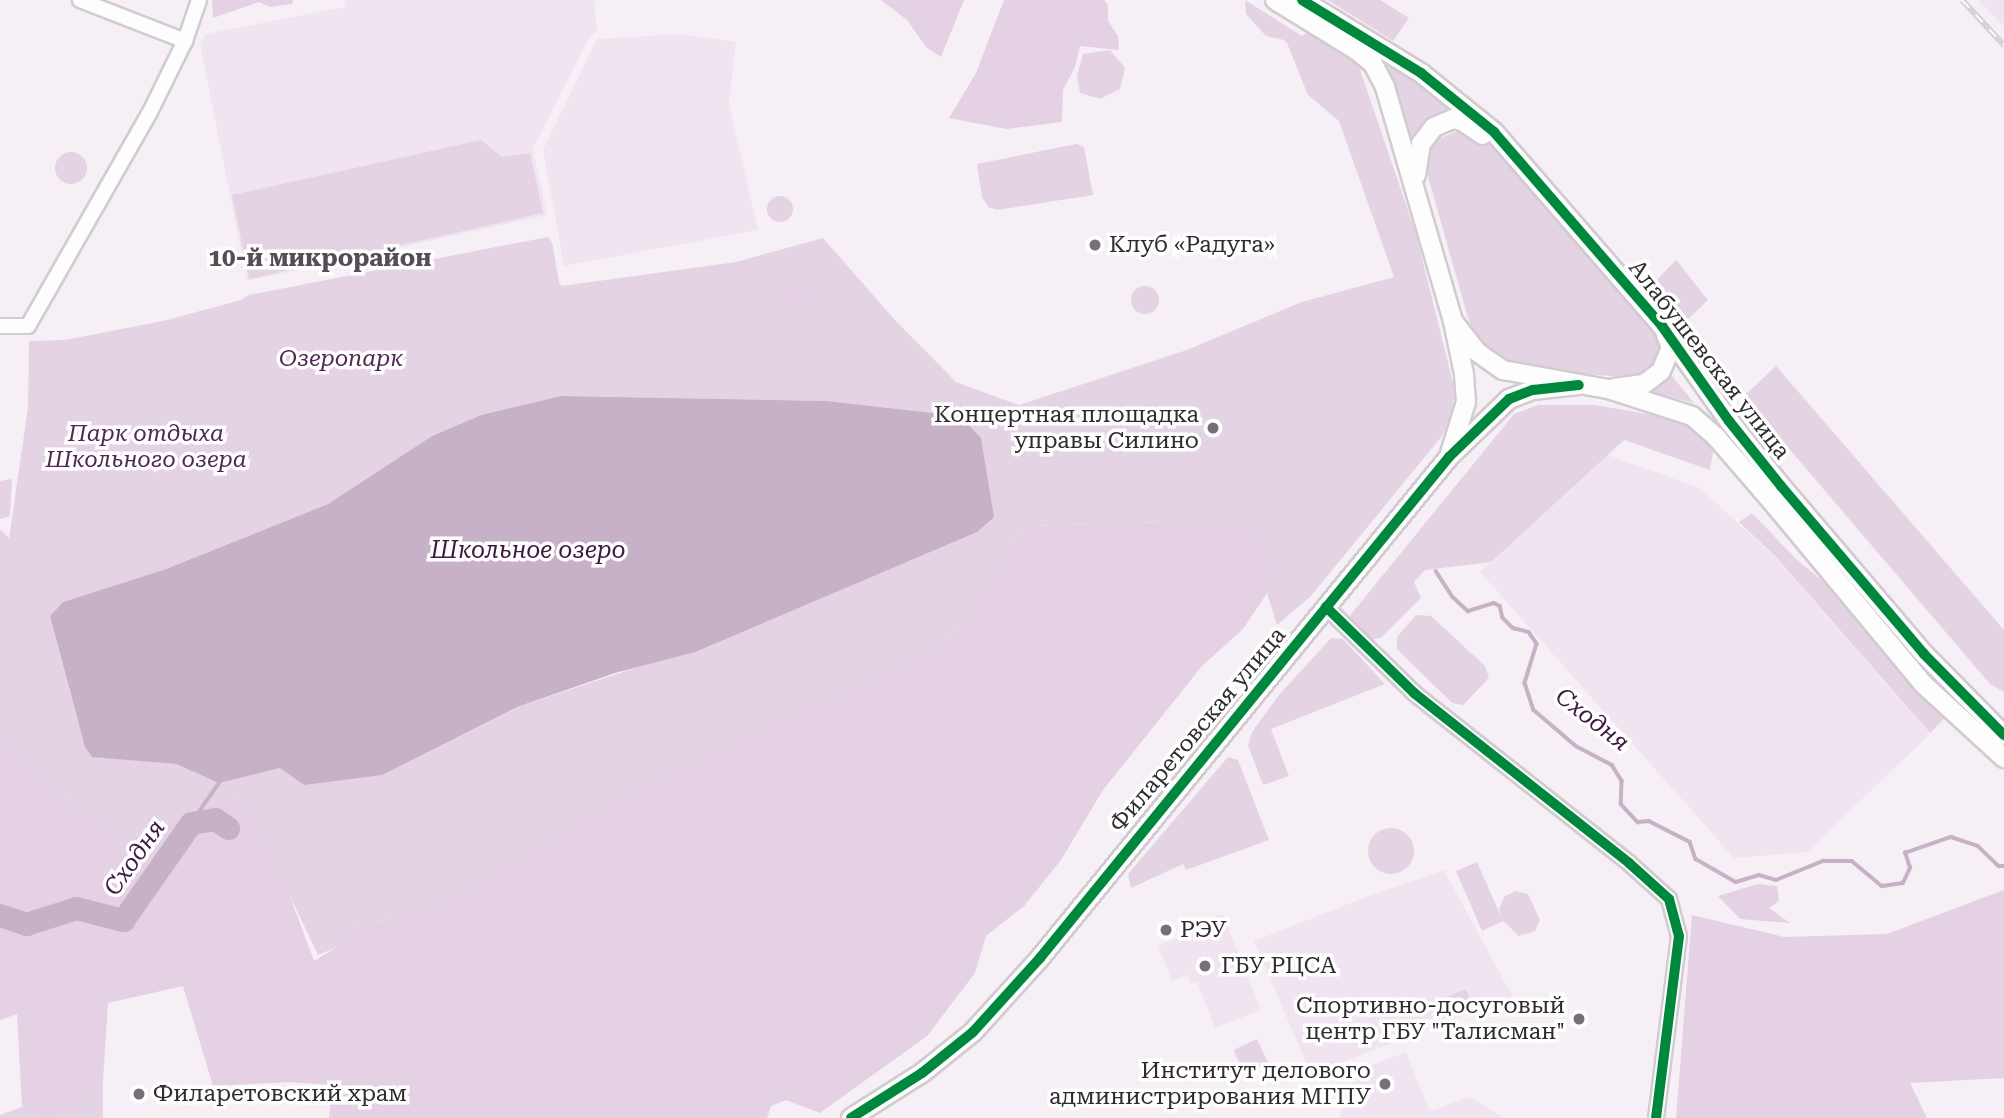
<!DOCTYPE html>
<meta charset="utf-8">
<style>
body{margin:0}
#map{position:relative;width:2004px;height:1118px;overflow:hidden;background:#f6f0f6;font-family:"Roboto Serif",serif}
div>[style]{position:absolute}
[style*='--x']{left:calc(var(--x)*1px);top:calc(var(--y)*1px);width:calc(var(--w)*1px);rotate:calc(var(--a)*1deg)}
.built>*{inset:0;background:#f0e4f0}
.green>*{inset:0;background:#e3d3e3;transform-origin:0 0}
.round{border-radius:50%}
.forest>*{inset:0;background:#e4d1e4}
.water>*{inset:0;background:#c7b1c6}
.stream>*{height:3.5px;margin:-1.75px;padding:0 1.75px;transform-origin:1.75px;border-radius:1.75px;background:#c7b1c6}
.river>*{height:23px;margin:-11.5px;padding:0 11.5px;transform-origin:11.5px;border-radius:11.5px;background:#c7b1c6}
.roads{filter:drop-shadow(2px 0 #d0ccd0) drop-shadow(-2px 0 #d0ccd0) drop-shadow(0 2px #d0ccd0) drop-shadow(0 -2px #d0ccd0)}
.minor>*{height:14px;margin:-7px;padding:0 7px;transform-origin:7px;border-radius:7px;background:#fefdfe}
.tertiary>*{height:18px;margin:-9px;padding:0 9px;transform-origin:9px;border-radius:9px;background:#fefdfe}
.rail>*{height:6px;margin-top:-3px;transform-origin:0;background:repeating-linear-gradient(90deg,#fefefe 0 10px,#d3d1d3 0 20px);box-sizing:border-box;border-block:2px solid #d3d1d3}
.cycleway>*{height:10px;margin:-5px;padding:0 5px;transform-origin:5px;border-radius:5px;background:#00873e}
.dots>*{width:19px;height:19px;translate:-50% -50%;box-sizing:border-box;border:4px solid #fefefe;border-radius:50%}
span{translate:-50% -50%;white-space:nowrap;text-align:center;line-height:1.15;-webkit-text-stroke:7px #fefefe;paint-order:stroke}
.poi-label{font-size:23px;color:#2f2b2f}
.left{translate:0 -50%;text-align:left}
.right{translate:-100% -50%;text-align:right}
.park-label{font-size:23px;color:#502950;font-style:italic}
.street-label{font-size:23px;color:#2f2b2f}
.neighbourhood-label{font-size:24px;color:#564c55;font-weight:700}
.water-label{font-size:24px;color:#3e183e;font-style:italic}
</style>
<div id="map">
<div class="built">
<i style="clip-path:polygon(344px 0,594px 0,597px 30px,589px 38px,533px 149px,547px 215px,247px 281px,200px 44px,205px 34px,345px 7px)"></i>
<i style="clip-path:polygon(1978px 0,2004px 0,2004px 27px)"></i>
<i style="clip-path:polygon(681px 34px,736px 42px,729px 104px,758px 230px,564px 266px,543px 150px,597px 39px)"></i>
<i style="clip-path:polygon(1605px 454px,1700px 488px,1776px 558px,1930px 734px,1807px 852px,1734px 858px,1480px 572px)"></i>
<i style="clip-path:polygon(1444px 870px,1513px 997px,1311px 1074px,1254px 941px,1366px 897px)"></i>
<i style="clip-path:polygon(1223px 914px,1261px 1010px,1215px 1028px,1197px 982px,1191px 984px,1187px 975px,1172px 981px,1158px 946px,1204px 927px,1203px 922px)"></i>
<i style="clip-path:polygon(1406px 1052px,1430px 1111px,1470px 1097px,1504px 1118px,1339px 1118px,1357px 1071px)"></i>
</div>
<div class="green">
<i style="clip-path:polygon(evenodd,1245px 0,1302px 36px,1314px 28px,1356px 58px,1416px 234px,1455px 391px,1451px 416px,1442px 436px,1311px 596px,1277px 625px,1267px 593px,1276px 572px,1166px 522px,1027px 526px,1006px 547px,966px 624px,944px 642px,583px 818px,448px 896px,401px 916px,339px 931px,340px 946px,318px 955px,281px 877px,256px 805px,227px 796px,137px 836px,66px 798px,0 731px,0 529px,9px 538px,28px 408px,29px 341px,65px 340px,163px 321px,241px 300px,249px 295px,548px 237px,552px 242px,559px 283px,562px 286px,736px 262px,823px 238px,894px 319px,956px 382px,1019px 405px,1187px 350px,1302px 302px,1394px 277px,1339px 121px,1308px 95px,1287px 43px,1284px 40px,1266px 36px,1246px 14px,1245px 0,561px 396px,827px 401px,960px 416px,653px 662px,517px 707px,463px 732px,280px 768px,219px 783px,176px 764px,91px 756px,78px 722px,50px 616px,63px 602px,166px 569px,328px 504px,432px 436px,481px 415px,561px 396px)"></i>
<i style="clip-path:polygon(1328px 0,1380px 0,1409px 18px,1393px 41px)"></i>
<i style="clip-path:polygon(1110px 50px,1125px 68px,1120px 89px,1100px 99px,1080px 93px,1077px 76px,1083px 54px)"></i>
<i style="clip-path:polygon(1387px 62px,1448px 108px,1424px 128px,1411px 144px)"></i>
<i style="clip-path:polygon(1454px 132px,1474px 133px,1497px 151px,1659px 335px,1662px 350px,1654px 366px,1635px 378px,1534px 370px,1502px 359px,1479px 343px,1468px 318px,1427px 173px,1426px 156px,1434px 141px)"></i>
<i style="clip-path:polygon(481px 140px,502px 157px,530px 153px,543px 213px,249px 279px,232px 195px)"></i>
<i style="clip-path:polygon(1076px 144px,1084px 147px,1093px 195px,997px 210px,988px 207px,982px 197px,977px 164px)"></i>
<i class="round" style="left:55px;top:152px;width:32px;height:32px"></i>
<i class="round" style="left:767px;top:196px;width:26px;height:26px"></i>
<i style="clip-path:polygon(1676px 260px,1708px 300px,1685px 322px,1653px 284px)"></i>
<i class="round" style="left:1131px;top:286px;width:28px;height:28px"></i>
<i style="clip-path:polygon(1776px 366px,2004px 630px,2004px 692px,1990px 684px,1744px 396px)"></i>
<i style="clip-path:polygon(1667px 370px,1694px 403px,1644px 390px)"></i>
<i style="clip-path:polygon(1538px 405px,1595px 405px,1688px 421px,1714px 447px,1710px 470px,1624px 440px,1491px 562px,1425px 570px,1414px 582px,1421px 598px,1381px 638px,1368px 640px,1348px 618px,1514px 414px)"></i>
<i style="clip-path:polygon(12px 479px,10px 516px,0 519px,0 481px)"></i>
<i style="clip-path:polygon(1752px 513px,1797px 560px,1834px 590px,1945px 718px,1930px 733px,1776px 557px,1739px 522px)"></i>
<i style="clip-path:polygon(1416px 615px,1431px 616px,1485px 666px,1489px 678px,1463px 705px,1452px 703px,1397px 649px,1397px 637px)"></i>
<i style="clip-path:polygon(1331px 638px,1343px 639px,1385px 684px,1271px 729px,1289px 776px,1263px 785px,1248px 745px,1252px 732px,1279px 695px)"></i>
<i style="clip-path:polygon(1228px 757px,1238px 760px,1269px 840px,1186px 870px,1183px 864px,1131px 888px,1128px 874px)"></i>
<i class="round" style="left:1368px;top:828px;width:46px;height:46px"></i>
<i style="clip-path:polygon(1477px 862px,1503px 921px,1499px 909px,1504px 897px,1515px 891px,1528px 894px,1540px 920px,1535px 931px,1519px 936px,1503px 921px,1482px 931px,1456px 871px)"></i>
<i style="left:1466px;top:989px;width:16px;height:37px;rotate:68deg"></i>
<i style="left:1257px;top:1039px;width:26px;height:26px;rotate:65deg"></i>
<i style="clip-path:polygon(103px 1081px,103px 1118px,56px 1118px)"></i>
<i style="clip-path:polygon(22px 1107px,38px 1118px,0 1118px,0 1115px)"></i>
</div>
<div class="forest">
<i style="clip-path:polygon(212px 0,293px 0,292px 4px,270px 7px,259px 2px,213px 18px)"></i>
<i style="clip-path:polygon(881px 0,964px 0,941px 57px,926px 47px,907px 20px)"></i>
<i style="clip-path:polygon(1004px 0,1104px 0,1108px 5px,1108px 21px,1118px 36px,1119px 50px,1080px 46px,1075px 67px,1063px 90px,1062px 122px,1006px 129px,949px 118px,976px 73px)"></i>
<i style="clip-path:polygon(788px 281px,809px 288px,824px 284px,827px 299px,806px 297px,804px 311px,782px 302px,780px 291px)"></i>
<i style="clip-path:polygon(1166px 522px,1253px 524px,1276px 572px,1267px 593px,1243px 629px,1202px 666px,1103px 790px,1061px 860px,1024px 906px,986px 936px,975px 973px,927px 1036px,820px 1113px,786px 1100px,771px 1106px,767px 1118px,329px 1118px,332px 1085px,290px 1082px,213px 1086px,183px 986px,108px 1003px,103px 1081px,56px 1118px,38px 1118px,22px 1107px,17px 1014px,0 1020px,0 731px,66px 798px,137px 836px,227px 796px,256px 805px,314px 961px,339px 946px,339px 931px,401px 916px,448px 896px,635px 788px,944px 642px,964px 626px,1006px 547px,1027px 526px)"></i>
<i style="clip-path:polygon(1758px 884px,1777px 886px,1779px 901px,1769px 908px,1790px 923px,1740px 919px,1718px 896px)"></i>
<i style="clip-path:polygon(2004px 890px,2004px 1078px,1910px 1083px,1927px 1118px,1676px 1118px,1692px 915px,1784px 937px,1887px 934px)"></i>
</div>
<div class="water">
<i style="clip-path:polygon(561px 396px,827px 401px,960px 416px,981px 438px,994px 517px,977px 532px,695px 652px,615px 673px,517px 707px,382px 775px,304px 785px,280px 768px,219px 783px,176px 764px,92px 757px,85px 747px,50px 616px,63px 602px,166px 569px,328px 504px,432px 436px,481px 415px)"></i>
</div>
<div class="stream">
<i style="--x:1436;--y:571;--w:31;--a:57"></i>
<i style="--x:1453;--y:597;--w:21;--a:43"></i>
<i style="--x:1468;--y:611;--w:27;--a:-17"></i>
<i style="--x:1494;--y:603;--w:7;--a:27"></i>
<i style="--x:1500;--y:606;--w:12;--a:76"></i>
<i style="--x:1503;--y:618;--w:14;--a:45"></i>
<i style="--x:1513;--y:628;--w:16;--a:14"></i>
<i style="--x:1529;--y:632;--w:14;--a:56"></i>
<i style="--x:1537;--y:644;--w:41;--a:107.1"></i>
<i style="--x:1525;--y:683;--w:28;--a:72"></i>
<i style="--x:1534;--y:710;--w:55;--a:40.6"></i>
<i style="--x:1576;--y:746;--w:41;--a:27.8"></i>
<i style="--x:1612;--y:765;--w:19;--a:58"></i>
<i style="--x:1622;--y:781;--w:23;--a:92"></i>
<i style="--x:1621;--y:804;--w:25;--a:47"></i>
<i style="--x:1638;--y:822;--w:11;--a:-5"></i>
<i style="--x:1649;--y:821;--w:46;--a:27.1"></i>
<i style="--x:1690;--y:842;--w:18;--a:71"></i>
<i style="--x:1696;--y:859;--w:46;--a:29.9"></i>
<i style="--x:1736;--y:882;--w:24;--a:-17"></i>
<i style="--x:1759;--y:875;--w:18;--a:16"></i>
<i style="--x:1776;--y:880;--w:51;--a:-22"></i>
<i style="--x:1823;--y:861;--w:29;--a:0"></i>
<i style="--x:1852;--y:861;--w:39;--a:40"></i>
<i style="--x:1882;--y:886;--w:21;--a:-8"></i>
<i style="--x:1903;--y:883;--w:17;--a:-65"></i>
<i style="--x:1910;--y:868;--w:16;--a:-108"></i>
<i style="--x:1905;--y:853;--w:49;--a:-19.2"></i>
<i style="--x:1951;--y:837;--w:28;--a:18"></i>
<i style="--x:1978;--y:846;--w:29;--a:44"></i>
<i style="--x:1999;--y:866;--w:5;--a:0"></i>
<i style="--x:191;--y:823;--w:49;--a:-55"></i>
</div>
<div class="river">
<i style="--x:0;--y:915;--w:28;--a:19"></i>
<i style="--x:26;--y:924;--w:52;--a:-17.7"></i>
<i style="--x:76;--y:908;--w:49;--a:14.3"></i>
<i style="--x:123;--y:920;--w:118;--a:-55"></i>
<i style="--x:191;--y:823;--w:24;--a:-9"></i>
<i style="--x:215;--y:819;--w:16;--a:35"></i>
</div>
<div class="roads">
<div class="minor">
<i style="--x:80;--y:0;--w:113;--a:21.3"></i>
<i style="--x:0;--y:326;--w:28;--a:0"></i>
<i style="--x:28;--y:326;--w:246;--a:-60.3"></i>
<i style="--x:150;--y:112;--w:79;--a:-63.8"></i>
<i style="--x:185;--y:41;--w:43;--a:-71.1"></i>
<i style="--x:1326;--y:607;--w:123;--a:44.3"></i>
<i style="--x:1414;--y:693;--w:274;--a:38.3"></i>
<i style="--x:1629;--y:863;--w:54;--a:42"></i>
<i style="--x:1669;--y:899;--w:38;--a:75"></i>
<i style="--x:1679;--y:936;--w:183;--a:97.2"></i>
</div>
<div class="tertiary">
<i style="--x:1275;--y:0;--w:95;--a:31.7"></i>
<i style="--x:1356;--y:50;--w:22;--a:39"></i>
<i style="--x:1373;--y:64;--w:26;--a:62"></i>
<i style="--x:1385;--y:87;--w:244;--a:73.8"></i>
<i style="--x:1453;--y:321;--w:54;--a:78.3"></i>
<i style="--x:1464;--y:374;--w:28;--a:86"></i>
<i style="--x:1466;--y:402;--w:53;--a:107.4"></i>
<i style="--x:1302;--y:0;--w:140;--a:31.5"></i>
<i style="--x:1421;--y:73;--w:94;--a:38.9"></i>
<i style="--x:1494;--y:132;--w:257;--a:49.1"></i>
<i style="--x:1662;--y:326;--w:116;--a:54.8"></i>
<i style="--x:1729;--y:421;--w:83;--a:51.3"></i>
<i style="--x:1781;--y:486;--w:221;--a:49.6"></i>
<i style="--x:1924;--y:654;--w:114;--a:45.4"></i>
<i style="--x:1416;--y:175;--w:31;--a:-81"></i>
<i style="--x:1421;--y:144;--w:21;--a:-53"></i>
<i style="--x:1434;--y:127;--w:21;--a:-23"></i>
<i style="--x:1453;--y:119;--w:9;--a:13"></i>
<i style="--x:1462;--y:121;--w:25;--a:34"></i>
<i style="--x:1453;--y:321;--w:39;--a:52"></i>
<i style="--x:1477;--y:352;--w:32;--a:35"></i>
<i style="--x:1503;--y:370;--w:107;--a:10.3"></i>
<i style="--x:1608;--y:389;--w:88;--a:17.8"></i>
<i style="--x:1692;--y:416;--w:32;--a:41"></i>
<i style="--x:1716;--y:437;--w:79;--a:49.1"></i>
<i style="--x:1768;--y:497;--w:243;--a:50.3"></i>
<i style="--x:1923;--y:684;--w:110;--a:42.4"></i>
<i style="--x:1614;--y:388;--w:30;--a:-8"></i>
<i style="--x:1644;--y:384;--w:21;--a:-37"></i>
<i style="--x:1661;--y:371;--w:26;--a:-67"></i>
<i style="--x:1671;--y:347;--w:13;--a:-113"></i>
<i style="--x:851;--y:1118;--w:84;--a:-32.4"></i>
<i style="--x:922;--y:1073;--w:65;--a:-38.8"></i>
<i style="--x:973;--y:1032;--w:100;--a:-47.8"></i>
<i style="--x:1040;--y:958;--w:647;--a:-50.77"></i>
<i style="--x:1449;--y:457;--w:83;--a:-44"></i>
<i style="--x:1509;--y:399;--w:26;--a:-21"></i>
<i style="--x:1533;--y:390;--w:46;--a:-6.2"></i>
</div>
</div>
<div class="rail">
<i style="--x:1962;--y:0;--w:62;--a:47"></i>
</div>
<div class="cycleway">
<i style="--x:1302;--y:0;--w:140;--a:31.5"></i>
<i style="--x:1421;--y:73;--w:94;--a:38.9"></i>
<i style="--x:1494;--y:132;--w:257;--a:49.1"></i>
<i style="--x:1662;--y:326;--w:116;--a:54.8"></i>
<i style="--x:1729;--y:421;--w:83;--a:51.3"></i>
<i style="--x:1781;--y:486;--w:221;--a:49.6"></i>
<i style="--x:1924;--y:654;--w:114;--a:45.4"></i>
<i style="--x:1326;--y:607;--w:123;--a:44.3"></i>
<i style="--x:1414;--y:693;--w:274;--a:38.3"></i>
<i style="--x:1629;--y:863;--w:54;--a:42"></i>
<i style="--x:1669;--y:899;--w:38;--a:75"></i>
<i style="--x:1679;--y:936;--w:183;--a:97.2"></i>
<i style="--x:851;--y:1118;--w:84;--a:-32.4"></i>
<i style="--x:922;--y:1073;--w:65;--a:-38.8"></i>
<i style="--x:973;--y:1032;--w:100;--a:-47.8"></i>
<i style="--x:1040;--y:958;--w:647;--a:-50.77"></i>
<i style="--x:1449;--y:457;--w:83;--a:-44"></i>
<i style="--x:1509;--y:399;--w:26;--a:-21"></i>
<i style="--x:1533;--y:390;--w:46;--a:-6.2"></i>
</div>
<div class="dots">
<i style="left:1095px;top:245px;background:#757075"></i>
<i style="left:1213px;top:428px;background:#757075"></i>
<i style="left:1166px;top:930px;background:#757075"></i>
<i style="left:1205px;top:966px;background:#757075"></i>
<i style="left:1579px;top:1019px;background:#757075"></i>
<i style="left:1385px;top:1084px;background:#757075"></i>
<i style="left:139px;top:1094px;background:#757075"></i>
</div>
<div class="poi-label">
<span class="left" style="left:1109px;top:245px">Клуб «Радуга»</span>
<span class="right" style="left:1199px;top:428px">Концертная площадка<br>управы Силино</span>
<span class="left" style="left:1180px;top:930px">РЭУ</span>
<span class="left" style="left:1221px;top:966px">ГБУ РЦСА</span>
<span class="right" style="left:1565px;top:1019px">Спортивно-досуговый<br>центр ГБУ "Талисман"</span>
<span class="right" style="left:1371px;top:1084px">Институт делового<br>администрирования МГПУ</span>
<span class="left" style="left:153px;top:1094px">Филаретовский храм</span>
</div>
<div class="park-label">
<span style="left:341px;top:359px">Озеропарк</span>
<span style="left:146px;top:447px">Парк отдыха<br>Школьного озера</span>
</div>
<div class="street-label">
<span style="left:1709px;top:360px;rotate:52deg">Алабушевская улица</span>
<span style="left:1198px;top:730px;rotate:-50deg">Филаретовская улица</span>
</div>
<div class="neighbourhood-label">
<span style="left:320px;top:259px">10-й микрорайон</span>
</div>
<div class="water-label">
<span style="left:528px;top:551px">Школьное озеро</span>
<span style="left:1592px;top:720px;rotate:38deg">Сходня</span>
<span style="left:135px;top:858px;rotate:-55deg">Сходня</span>
</div>
</div>
